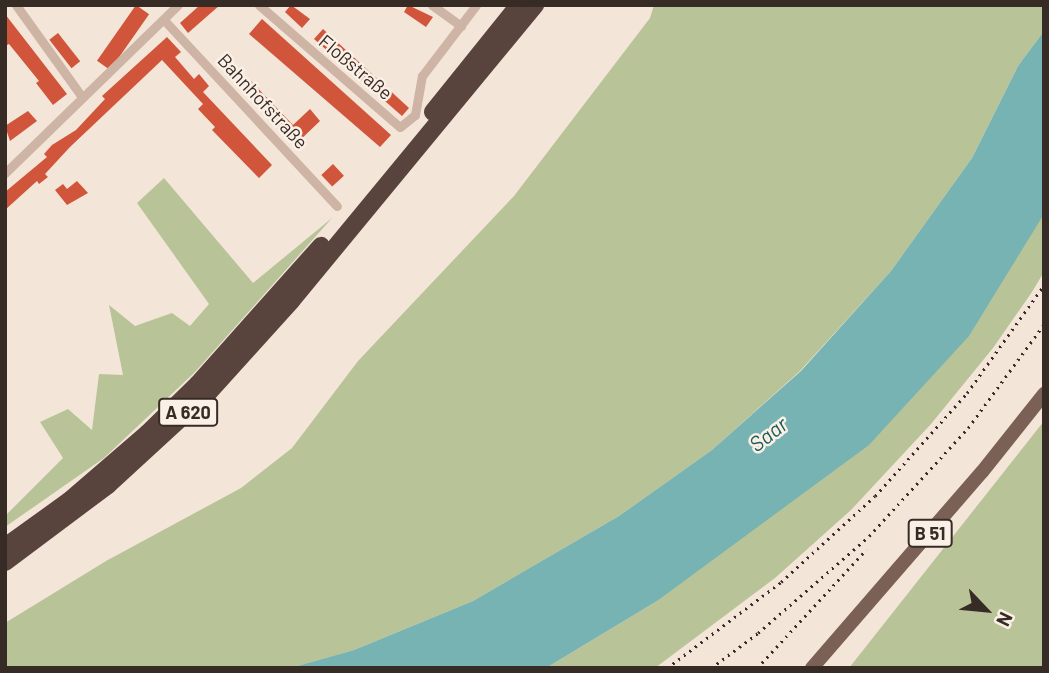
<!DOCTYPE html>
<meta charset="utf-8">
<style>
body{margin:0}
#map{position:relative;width:1049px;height:673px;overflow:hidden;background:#f4e5d9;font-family:Barlow,sans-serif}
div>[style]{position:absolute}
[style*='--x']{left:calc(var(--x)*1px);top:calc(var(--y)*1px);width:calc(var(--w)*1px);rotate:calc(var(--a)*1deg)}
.green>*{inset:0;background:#b8c498}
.water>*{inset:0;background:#76b3b2}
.building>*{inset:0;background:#d0553b;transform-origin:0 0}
.minor>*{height:9px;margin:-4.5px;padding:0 4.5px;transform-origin:4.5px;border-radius:4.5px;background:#cdb4a4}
.primary>*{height:14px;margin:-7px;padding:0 7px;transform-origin:7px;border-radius:7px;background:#7b6056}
.motorway>*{height:18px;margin:-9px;padding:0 9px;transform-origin:9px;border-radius:9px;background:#59443d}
.rail>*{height:2.5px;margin-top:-1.25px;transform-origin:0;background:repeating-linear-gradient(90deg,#372b26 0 2px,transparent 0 7px)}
span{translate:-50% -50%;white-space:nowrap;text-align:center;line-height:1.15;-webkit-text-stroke:5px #fbf0e6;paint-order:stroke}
.shield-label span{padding:2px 5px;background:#fbf0e6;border:2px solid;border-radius:5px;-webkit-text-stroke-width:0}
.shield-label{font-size:18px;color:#372b26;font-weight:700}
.street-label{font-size:19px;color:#372b26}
.water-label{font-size:21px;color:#185c5c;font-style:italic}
.frame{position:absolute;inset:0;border:7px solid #372b26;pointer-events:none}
.north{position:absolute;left:951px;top:575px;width:70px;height:70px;-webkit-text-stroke:5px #fbf0e6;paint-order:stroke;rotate:116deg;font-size:19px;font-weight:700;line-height:28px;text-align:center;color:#372b26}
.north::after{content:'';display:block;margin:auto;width:24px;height:32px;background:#372b26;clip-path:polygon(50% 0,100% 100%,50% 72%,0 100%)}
</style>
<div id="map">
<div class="green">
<i style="clip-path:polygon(654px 5px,1044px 5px,1044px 31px,1018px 66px,972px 158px,891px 271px,800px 371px,712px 450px,619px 516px,473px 601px,354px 650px,290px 668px,5px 668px,5px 623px,106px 561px,241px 488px,292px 448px,358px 361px,514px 196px,650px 18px)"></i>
<i style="clip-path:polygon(164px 178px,253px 283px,332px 218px,195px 372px,104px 458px,5px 527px,5px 516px,63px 458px,40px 422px,68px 409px,92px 430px,99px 374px,123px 375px,109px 305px,135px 326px,172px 313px,190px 326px,209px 304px,137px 203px)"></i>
<i style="clip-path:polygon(1044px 214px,1044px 272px,1032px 292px,993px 348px,931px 424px,851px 510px,775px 578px,655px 668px,546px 668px,657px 601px)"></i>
<i style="clip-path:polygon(1044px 421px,1044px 668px,849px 668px)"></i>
</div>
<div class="water">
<i style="clip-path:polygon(1044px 31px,1044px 214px,969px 336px,869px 445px,657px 601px,546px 668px,290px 668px,354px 650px,473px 601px,619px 516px,712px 450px,801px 371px,891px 271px,972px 158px,1018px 66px)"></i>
</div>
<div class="building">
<i style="left:136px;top:5px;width:16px;height:68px;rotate:35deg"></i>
<i style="clip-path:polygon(200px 5px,220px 5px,188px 33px,180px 23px)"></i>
<i style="clip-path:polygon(291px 5px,310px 19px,302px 28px,285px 12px)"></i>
<i style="clip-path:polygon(408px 5px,433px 17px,426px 27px,404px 12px)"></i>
<i style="clip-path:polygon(5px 14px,67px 94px,53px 105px,36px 83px,39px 81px,9px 44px,5px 46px)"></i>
<i style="clip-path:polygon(262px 19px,391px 135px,380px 147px,249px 34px)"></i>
<i style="clip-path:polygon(323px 29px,409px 108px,402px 116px,314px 39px)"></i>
<i style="left:58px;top:33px;width:36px;height:11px;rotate:52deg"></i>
<i style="clip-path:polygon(167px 37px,181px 52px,175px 57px,194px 79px,199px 74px,209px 86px,203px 92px,272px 165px,259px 178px,212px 130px,215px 127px,198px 109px,203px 104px,162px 60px,70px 147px,45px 174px,48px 177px,39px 184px,37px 181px,5px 210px,5px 192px,47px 157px,44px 154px,52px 145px,76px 130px,105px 99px,102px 96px)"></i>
<i style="clip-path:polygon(251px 81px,293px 125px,310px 109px,320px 121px,296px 144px,242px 90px)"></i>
<i style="clip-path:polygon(28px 111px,37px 121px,10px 141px,5px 126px)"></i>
<i style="left:333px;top:164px;width:16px;height:16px;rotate:47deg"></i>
<i style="clip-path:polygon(77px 181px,88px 193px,67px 205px,55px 190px,63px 184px,67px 189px)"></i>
</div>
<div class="minor">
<i style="--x:16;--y:5;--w:113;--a:54.3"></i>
<i style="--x:259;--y:5;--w:186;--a:40.9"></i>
<i style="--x:400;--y:127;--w:19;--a:-39"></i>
<i style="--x:415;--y:115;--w:40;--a:-80"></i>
<i style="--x:422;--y:76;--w:89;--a:-52.7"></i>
<i style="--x:432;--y:5;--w:36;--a:36"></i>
<i style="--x:164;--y:20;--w:254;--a:47.1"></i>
<i style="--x:5;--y:173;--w:241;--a:-44.2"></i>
</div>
<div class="primary">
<i style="--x:812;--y:668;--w:259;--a:-49.1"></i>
<i style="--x:982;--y:472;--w:100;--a:-51.5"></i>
</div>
<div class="motorway">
<i style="--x:433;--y:112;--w:137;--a:-51.2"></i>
<i style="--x:5;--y:547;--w:79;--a:-35.7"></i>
<i style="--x:69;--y:501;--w:104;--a:-40.7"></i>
<i style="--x:148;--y:433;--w:70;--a:-44.4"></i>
<i style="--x:198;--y:384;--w:185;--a:-48.3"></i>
<i style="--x:5;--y:562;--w:129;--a:-36.8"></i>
<i style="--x:108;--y:485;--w:136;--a:-42.6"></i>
<i style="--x:208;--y:393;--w:124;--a:-47.9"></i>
<i style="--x:291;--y:301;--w:384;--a:-50.5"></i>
</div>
<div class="rail">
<i style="--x:667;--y:668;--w:143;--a:-37"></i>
<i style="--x:781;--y:582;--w:127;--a:-42.5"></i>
<i style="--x:875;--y:496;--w:138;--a:-48.2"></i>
<i style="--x:967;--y:393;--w:133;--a:-54.5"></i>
<i style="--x:711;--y:668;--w:59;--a:-36.7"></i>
<i style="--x:758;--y:633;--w:147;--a:-41.1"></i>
<i style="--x:869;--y:536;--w:147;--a:-47.5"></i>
<i style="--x:968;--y:428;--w:129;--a:-53.8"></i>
<i style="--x:757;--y:668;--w:161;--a:-47.3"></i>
</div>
<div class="shield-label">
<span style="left:188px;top:412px">A 620</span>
<span style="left:930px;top:533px">B 51</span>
</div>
<div class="street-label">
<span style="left:356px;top:67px;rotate:40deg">Floßstraße</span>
<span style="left:263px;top:101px;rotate:47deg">Bahnhofstraße</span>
</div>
<div class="water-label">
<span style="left:768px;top:434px;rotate:-38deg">Saar</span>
</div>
<div class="frame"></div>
<div class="north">N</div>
</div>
